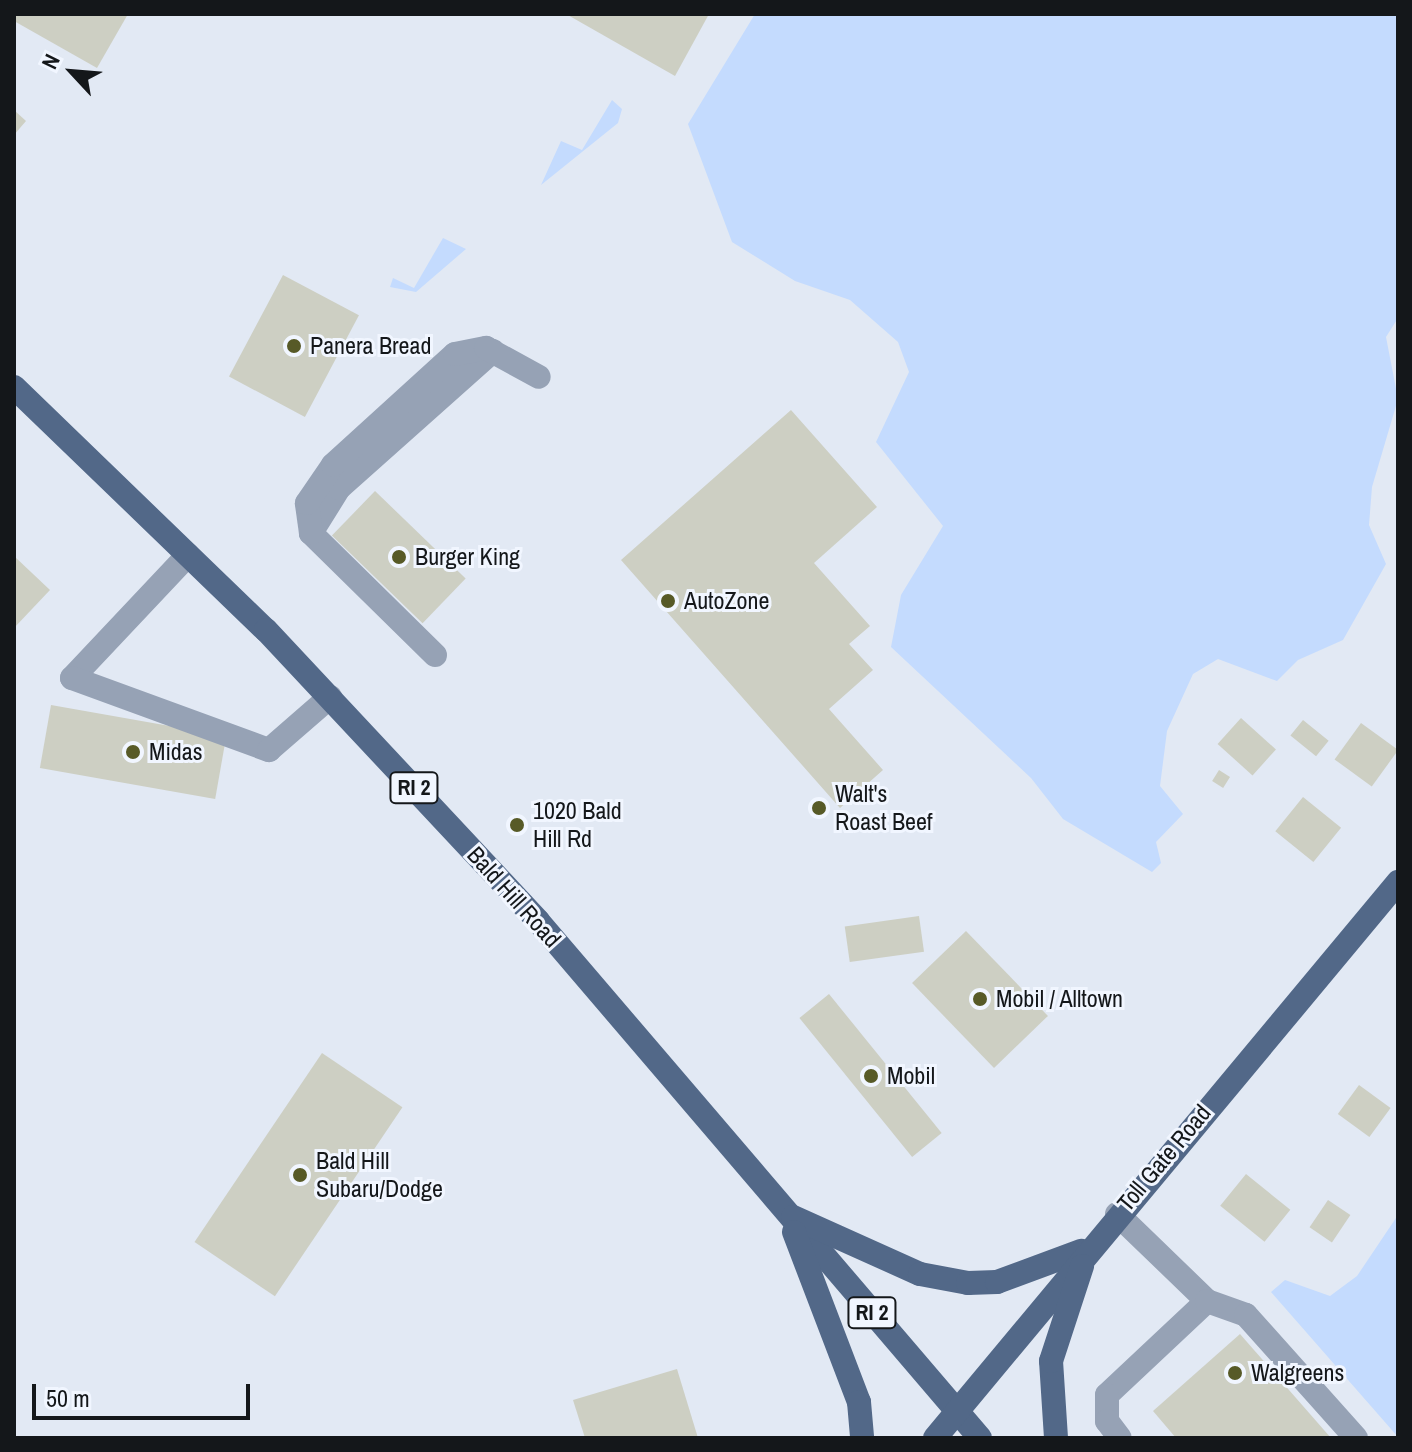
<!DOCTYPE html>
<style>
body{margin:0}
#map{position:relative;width:1412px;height:1452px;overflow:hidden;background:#e2e9f4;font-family:"Archivo Narrow",sans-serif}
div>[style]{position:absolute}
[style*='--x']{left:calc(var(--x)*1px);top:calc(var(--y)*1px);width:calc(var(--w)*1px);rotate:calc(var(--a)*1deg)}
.green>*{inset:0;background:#c4dbfe}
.building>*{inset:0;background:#cdcfc3;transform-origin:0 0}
.minor>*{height:24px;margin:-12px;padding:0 12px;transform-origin:12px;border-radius:12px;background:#96a2b5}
.major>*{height:24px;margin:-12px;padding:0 12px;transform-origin:12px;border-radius:12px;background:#526888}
.dots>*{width:22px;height:22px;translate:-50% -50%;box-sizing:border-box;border:4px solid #f1f6ff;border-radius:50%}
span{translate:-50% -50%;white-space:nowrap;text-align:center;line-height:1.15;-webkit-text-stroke:6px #f1f6ff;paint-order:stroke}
.shield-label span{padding:2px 6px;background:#f1f6ff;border:2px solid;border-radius:6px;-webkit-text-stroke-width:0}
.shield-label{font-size:22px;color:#14171a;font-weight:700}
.poi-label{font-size:24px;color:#14171a}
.left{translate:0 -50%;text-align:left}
.street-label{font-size:24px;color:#14171a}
.frame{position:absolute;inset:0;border:16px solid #14171a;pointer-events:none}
.north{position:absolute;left:32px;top:32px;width:80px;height:80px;-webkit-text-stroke:6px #f1f6ff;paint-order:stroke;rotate:296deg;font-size:22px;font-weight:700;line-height:32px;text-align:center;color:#14171a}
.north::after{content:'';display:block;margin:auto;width:28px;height:36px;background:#14171a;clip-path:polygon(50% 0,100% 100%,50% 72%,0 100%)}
.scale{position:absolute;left:32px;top:1384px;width:218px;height:36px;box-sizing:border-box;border:4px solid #14171a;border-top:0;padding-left:10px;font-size:24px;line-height:28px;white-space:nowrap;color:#14171a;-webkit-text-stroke:6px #f1f6ff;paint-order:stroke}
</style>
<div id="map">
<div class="green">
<i style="clip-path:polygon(755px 14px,1398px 14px,1398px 318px,1386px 337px,1398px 399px,1372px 487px,1369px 525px,1386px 564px,1343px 640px,1298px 660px,1277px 681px,1218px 659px,1193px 674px,1167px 731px,1160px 786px,1183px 814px,1156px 842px,1161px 863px,1152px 872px,1063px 819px,1031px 778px,891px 647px,901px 595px,943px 526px,876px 442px,909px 372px,898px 342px,850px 300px,795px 281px,732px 242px,688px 124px)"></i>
<i style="clip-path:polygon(612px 100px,622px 109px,618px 123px,541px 185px,561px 141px,582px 150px)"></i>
<i style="clip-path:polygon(443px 238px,466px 249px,416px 292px,390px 287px,393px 278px,414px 288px)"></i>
<i style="clip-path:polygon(1398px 1215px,1398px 1437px,1271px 1292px,1285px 1280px,1330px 1296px,1357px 1276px)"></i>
</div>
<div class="building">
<i style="clip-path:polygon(14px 14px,128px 14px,97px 68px,14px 21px)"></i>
<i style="clip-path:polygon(566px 14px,709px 14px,675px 76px)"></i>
<i style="clip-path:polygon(14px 110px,26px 121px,14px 135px)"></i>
<i style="left:283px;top:275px;width:86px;height:115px;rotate:28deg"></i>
<i style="clip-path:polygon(791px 410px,877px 507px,814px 563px,870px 626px,849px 644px,873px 670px,829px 709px,883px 770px,840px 808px,621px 560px)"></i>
<i style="left:375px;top:491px;width:126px;height:62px;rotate:44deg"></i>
<i style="clip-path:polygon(14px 556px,50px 590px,14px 628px)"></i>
<i style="left:51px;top:705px;width:178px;height:64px;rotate:10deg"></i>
<i style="left:1241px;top:718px;width:47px;height:35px;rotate:42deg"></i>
<i style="left:1303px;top:720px;width:33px;height:20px;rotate:39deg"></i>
<i style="left:1361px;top:723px;width:46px;height:45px;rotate:36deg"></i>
<i style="left:1219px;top:770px;width:13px;height:13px;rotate:32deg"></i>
<i style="left:1303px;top:797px;width:49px;height:44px;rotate:39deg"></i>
<i style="left:919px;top:916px;width:36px;height:75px;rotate:82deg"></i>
<i style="left:966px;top:931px;width:118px;height:75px;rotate:46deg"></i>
<i style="left:829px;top:994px;width:179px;height:38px;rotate:51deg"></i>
<i style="left:322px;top:1053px;width:97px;height:228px;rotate:34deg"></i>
<i style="left:1359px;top:1085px;width:39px;height:36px;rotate:36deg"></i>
<i style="left:1246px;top:1174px;width:57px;height:41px;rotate:39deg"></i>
<i style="left:1328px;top:1200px;width:27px;height:33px;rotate:34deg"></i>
<i style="clip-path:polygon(1240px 1334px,1331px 1438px,1176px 1438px,1153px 1411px)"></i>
<i style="clip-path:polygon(677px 1369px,698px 1438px,585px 1438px,573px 1400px)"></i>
</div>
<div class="minor">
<i style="--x:311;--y:533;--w:53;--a:-58.1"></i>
<i style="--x:339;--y:488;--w:206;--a:-41.7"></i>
<i style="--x:188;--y:555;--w:169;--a:133.3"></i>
<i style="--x:72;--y:678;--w:210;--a:20.1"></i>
<i style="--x:269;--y:750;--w:81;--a:-41"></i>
<i style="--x:435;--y:655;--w:174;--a:-135.5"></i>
<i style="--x:311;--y:533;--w:30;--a:-98"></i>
<i style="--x:307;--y:503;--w:46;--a:-55.6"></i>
<i style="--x:333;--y:465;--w:165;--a:-42.3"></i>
<i style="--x:455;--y:354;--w:32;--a:-11"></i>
<i style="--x:486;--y:348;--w:60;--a:28.7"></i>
<i style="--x:1117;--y:1214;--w:125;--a:44"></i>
<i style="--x:1207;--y:1301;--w:137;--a:136.8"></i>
<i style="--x:1107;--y:1395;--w:26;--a:90"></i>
<i style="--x:1107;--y:1421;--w:21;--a:53"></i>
<i style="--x:1207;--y:1301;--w:41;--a:19.7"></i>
<i style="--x:1246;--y:1315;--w:165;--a:48.2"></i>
</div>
<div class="major">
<i style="--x:14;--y:387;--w:350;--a:44"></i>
<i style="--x:266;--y:630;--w:398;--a:46.9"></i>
<i style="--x:538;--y:921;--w:680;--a:49.47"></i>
<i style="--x:793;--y:1217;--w:139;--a:24.2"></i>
<i style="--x:920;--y:1274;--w:49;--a:10.6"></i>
<i style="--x:968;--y:1283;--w:29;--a:-2"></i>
<i style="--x:997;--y:1282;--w:90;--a:-20.3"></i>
<i style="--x:794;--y:1232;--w:182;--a:69.1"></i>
<i style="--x:859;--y:1402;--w:36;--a:85"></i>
<i style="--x:935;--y:1438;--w:724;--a:-50.21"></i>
<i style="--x:1056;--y:1438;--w:77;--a:-93.7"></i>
<i style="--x:1051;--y:1361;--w:100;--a:-71.9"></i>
</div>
<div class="dots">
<i style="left:294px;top:346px;background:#575a27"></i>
<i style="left:399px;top:557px;background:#575a27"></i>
<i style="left:668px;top:601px;background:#575a27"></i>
<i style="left:133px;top:752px;background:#575a27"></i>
<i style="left:819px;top:808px;background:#575a27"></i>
<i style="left:517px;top:825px;background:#575a27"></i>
<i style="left:980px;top:999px;background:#575a27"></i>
<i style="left:871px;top:1076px;background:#575a27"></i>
<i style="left:300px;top:1175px;background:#575a27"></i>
<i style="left:1235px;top:1373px;background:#575a27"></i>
</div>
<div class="shield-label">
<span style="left:414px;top:788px">RI 2</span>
<span style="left:872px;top:1313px">RI 2</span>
</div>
<div class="poi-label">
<span class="left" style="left:310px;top:346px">Panera Bread</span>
<span class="left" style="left:415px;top:557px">Burger King</span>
<span class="left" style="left:684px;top:601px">AutoZone</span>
<span class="left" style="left:149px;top:752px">Midas</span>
<span class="left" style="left:835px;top:808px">Walt's<br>Roast Beef</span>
<span class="left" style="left:533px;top:825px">1020 Bald<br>Hill Rd</span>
<span class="left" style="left:996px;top:999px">Mobil / Alltown</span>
<span class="left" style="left:887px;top:1076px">Mobil</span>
<span class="left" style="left:316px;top:1175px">Bald Hill<br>Subaru/Dodge</span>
<span class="left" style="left:1251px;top:1373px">Walgreens</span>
</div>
<div class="street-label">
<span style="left:514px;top:897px;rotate:48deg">Bald Hill Road</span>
<span style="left:1164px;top:1158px;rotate:-50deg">Toll Gate Road</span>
</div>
<div class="frame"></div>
<div class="north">N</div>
<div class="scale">50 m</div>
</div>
